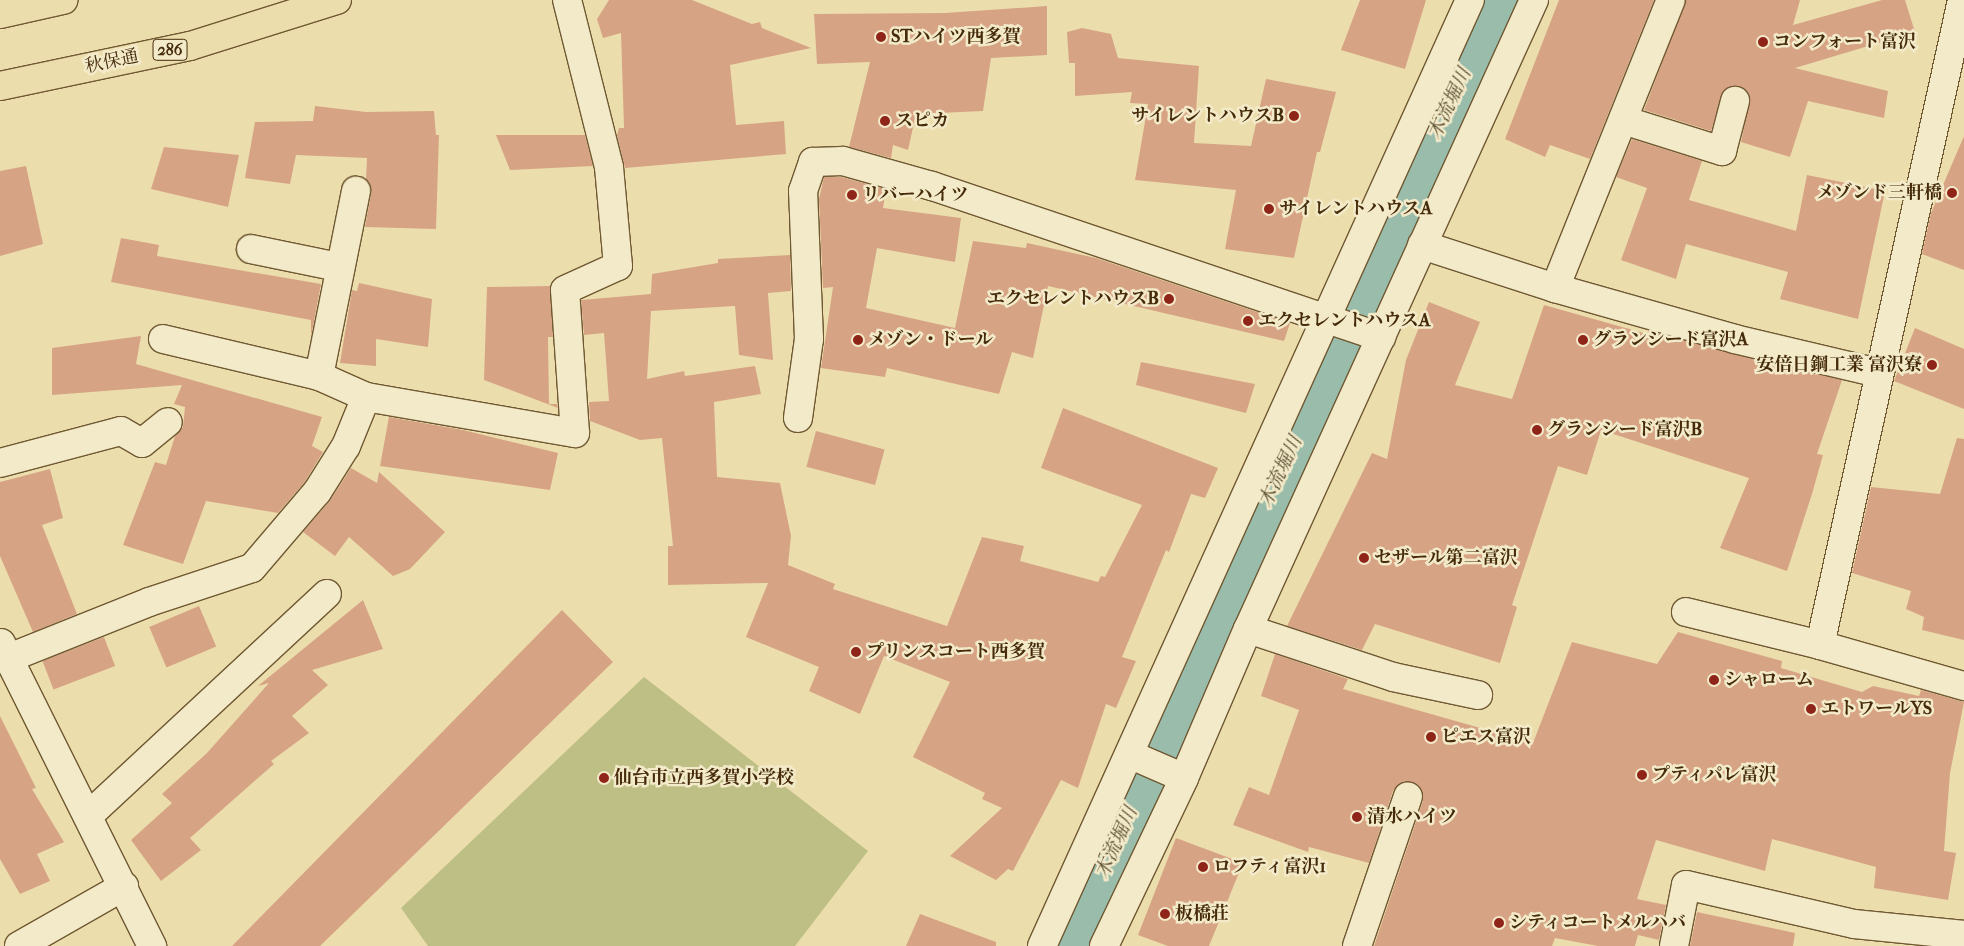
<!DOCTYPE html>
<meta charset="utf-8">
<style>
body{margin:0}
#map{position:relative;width:1964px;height:946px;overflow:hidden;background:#ecdeac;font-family:"IM FELL French Canon","Noto Serif JP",serif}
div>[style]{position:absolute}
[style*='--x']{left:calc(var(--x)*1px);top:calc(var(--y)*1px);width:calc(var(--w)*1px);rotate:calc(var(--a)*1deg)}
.green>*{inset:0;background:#bebf85}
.river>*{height:66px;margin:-33px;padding:0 33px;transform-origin:33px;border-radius:33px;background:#99bcab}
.building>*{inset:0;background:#d7a385;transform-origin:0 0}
.roads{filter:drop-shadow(1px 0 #6f5832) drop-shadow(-1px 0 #6f5832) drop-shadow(0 1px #6f5832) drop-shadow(0 -1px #6f5832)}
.minor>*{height:28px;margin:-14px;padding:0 14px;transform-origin:14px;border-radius:14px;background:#f3eac9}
.highway>*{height:28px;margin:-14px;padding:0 14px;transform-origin:14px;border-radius:14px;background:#ecdeac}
.dots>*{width:14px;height:14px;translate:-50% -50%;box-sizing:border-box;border:2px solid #f3eac9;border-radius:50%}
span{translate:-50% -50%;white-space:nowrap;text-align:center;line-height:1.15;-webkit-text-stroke:5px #f3eac9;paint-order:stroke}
.shield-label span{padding:1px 4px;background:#f3eac9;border:1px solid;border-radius:4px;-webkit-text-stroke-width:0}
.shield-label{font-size:16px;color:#452b0a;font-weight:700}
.poi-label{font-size:18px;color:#452b0a;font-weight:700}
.left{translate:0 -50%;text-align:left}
.right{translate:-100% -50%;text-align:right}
.street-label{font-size:18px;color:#452b0a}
.water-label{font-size:19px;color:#5a4f32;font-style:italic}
</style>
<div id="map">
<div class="green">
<i style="clip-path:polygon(644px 677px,868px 851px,795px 946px,428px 946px,401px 908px)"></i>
</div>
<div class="river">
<i style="--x:1068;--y:946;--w:50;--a:-62.4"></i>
<i style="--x:1091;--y:902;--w:401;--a:-66.2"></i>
<i style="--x:1253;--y:535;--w:588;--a:-65.48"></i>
</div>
<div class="building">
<i style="clip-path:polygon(609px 0,692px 0,752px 24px,760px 22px,762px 28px,811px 48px,730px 65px,736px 125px,784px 121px,786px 154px,625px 168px,617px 135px,619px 128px,624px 128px,621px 33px,603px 38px,597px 19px)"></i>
<i style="clip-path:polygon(1360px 0,1426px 0,1405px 69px,1341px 50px)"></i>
<i style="clip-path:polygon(1559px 0,1654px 0,1590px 159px,1550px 145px,1545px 157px,1505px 139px)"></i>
<i style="clip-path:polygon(1686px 0,1800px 0,1793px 25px,1882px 0,1905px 0,1915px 32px,1795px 68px,1888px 91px,1884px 118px,1808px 101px,1790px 157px,1741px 142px,1750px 97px,1739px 86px,1724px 90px,1711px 131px,1644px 110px)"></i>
<i style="clip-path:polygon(1047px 6px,1047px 55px,991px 58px,983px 111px,916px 114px,908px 150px,893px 145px,891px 158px,849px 147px,870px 62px,817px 64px,814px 14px,945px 13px)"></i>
<i style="clip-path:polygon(1082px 28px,1111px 34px,1118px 58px,1199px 66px,1194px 143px,1251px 146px,1266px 79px,1336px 92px,1320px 152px,1317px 152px,1294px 258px,1225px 249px,1236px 190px,1135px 180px,1148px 104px,1130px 103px,1132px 92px,1075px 96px,1075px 63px,1069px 63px,1067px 32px)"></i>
<i style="clip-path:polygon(315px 106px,366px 112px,434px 111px,436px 135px,439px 135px,436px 229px,365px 227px,371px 194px,366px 179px,367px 158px,296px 155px,290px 184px,245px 178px,255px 122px,313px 121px)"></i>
<i style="clip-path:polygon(496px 135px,585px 135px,593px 166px,510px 170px)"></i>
<i style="clip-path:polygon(1964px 136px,1964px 270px,1922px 254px,1931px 213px)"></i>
<i style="clip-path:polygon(1632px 139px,1702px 161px,1689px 200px,1796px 231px,1807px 175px,1885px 191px,1858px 319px,1780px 299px,1788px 272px,1686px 244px,1676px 279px,1621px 260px,1647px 188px,1616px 177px)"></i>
<i style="clip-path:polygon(164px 147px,239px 155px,228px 207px,151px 189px)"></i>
<i style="clip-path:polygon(26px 166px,43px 244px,0 256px,0 171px)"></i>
<i style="clip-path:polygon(824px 177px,841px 177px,886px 189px,883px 208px,961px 218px,955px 262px,877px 248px,866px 308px,955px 328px,973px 241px,1026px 248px,1027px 243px,1096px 258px,1290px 323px,1284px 341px,1048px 286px,1033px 358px,1012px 352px,999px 394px,887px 368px,885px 377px,821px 368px,833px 287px,823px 288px,819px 199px)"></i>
<i style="clip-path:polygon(121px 238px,159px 245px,157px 256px,321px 284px,311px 337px,311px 320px,111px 282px)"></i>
<i style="clip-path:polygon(790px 255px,791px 291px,768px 293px,773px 360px,739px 355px,735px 306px,651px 311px,647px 379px,684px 371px,685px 376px,755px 366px,761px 394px,714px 402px,717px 477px,780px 483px,791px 536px,788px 565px,835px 584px,833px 589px,947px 626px,982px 537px,1024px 546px,1020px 561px,1098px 582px,1101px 576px,1105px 577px,1142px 505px,1041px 468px,1063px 408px,1218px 468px,1205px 498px,1191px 494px,1169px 552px,1166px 550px,1122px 657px,1136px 661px,1116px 708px,1106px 704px,1078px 788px,1061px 780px,1013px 871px,1008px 869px,996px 880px,950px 856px,1002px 808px,982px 799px,985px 793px,913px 757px,950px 682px,884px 656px,860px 714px,809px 691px,819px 667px,746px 637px,768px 583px,668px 585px,668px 546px,673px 546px,662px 438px,640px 440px,590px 421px,589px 402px,609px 401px,604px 333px,584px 335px,581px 300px,651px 294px,652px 274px,718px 263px,718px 259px)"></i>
<i style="clip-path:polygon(359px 283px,432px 299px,428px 347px,376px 339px,376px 366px,340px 363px,352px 290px,357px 291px)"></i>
<i style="clip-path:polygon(551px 286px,553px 337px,548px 337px,549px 404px,557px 404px,558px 408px,484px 380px,487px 287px)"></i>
<i style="clip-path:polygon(1429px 302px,1480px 322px,1455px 385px,1512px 399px,1544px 305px,1647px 334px,1648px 331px,1842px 380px,1817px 454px,1823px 455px,1812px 494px,1787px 571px,1720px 548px,1749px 478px,1601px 430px,1587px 475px,1558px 466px,1512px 605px,1517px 607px,1500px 663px,1375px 624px,1362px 650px,1287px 626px,1372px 453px,1387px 459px,1406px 360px)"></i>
<i style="clip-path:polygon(1915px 328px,1964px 349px,1964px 409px,1894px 381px)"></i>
<i style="clip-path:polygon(141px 336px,136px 364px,322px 417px,312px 446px,323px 452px,304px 483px,278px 513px,206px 501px,183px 564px,123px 545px,155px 462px,166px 465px,175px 436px,183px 427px,185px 407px,174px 404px,182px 385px,52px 395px,52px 348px)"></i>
<i style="clip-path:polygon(1141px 362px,1255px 384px,1246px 413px,1136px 385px)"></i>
<i style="clip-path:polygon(389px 417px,463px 430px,558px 453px,550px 490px,380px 466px)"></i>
<i style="left:816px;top:431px;width:71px;height:37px;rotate:15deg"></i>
<i style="clip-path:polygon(1957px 438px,1964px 439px,1964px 640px,1922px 630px,1924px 617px,1906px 609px,1911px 591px,1852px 573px,1871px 487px,1940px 494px)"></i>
<i style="clip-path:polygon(351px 468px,377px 483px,379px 472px,445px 532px,410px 569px,393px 576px,349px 537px,335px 556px,303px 532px,329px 502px)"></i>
<i style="clip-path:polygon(50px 469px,63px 518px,42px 525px,77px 614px,33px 632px,0 556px,0 482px)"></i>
<i style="clip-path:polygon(363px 600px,383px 649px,312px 670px,328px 685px,292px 716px,309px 733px,271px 761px,274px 764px,190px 838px,201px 850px,161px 881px,131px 840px,172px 803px,162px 794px,207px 753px,269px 683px,258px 686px)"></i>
<i style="left:199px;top:606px;width:44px;height:54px;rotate:67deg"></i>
<i style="clip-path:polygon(562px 610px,613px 662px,320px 946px,232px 946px)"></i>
<i style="clip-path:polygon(1678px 632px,1782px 661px,1781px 668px,1862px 692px,1873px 686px,1919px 696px,1921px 690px,1964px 702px,1950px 773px,1944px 851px,1956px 853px,1948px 900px,1874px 888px,1876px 867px,1772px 839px,1765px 871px,1656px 840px,1637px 899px,1666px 905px,1659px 940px,1638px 935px,1635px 946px,1598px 946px,1555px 938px,1552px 946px,1374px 946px,1423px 801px,1419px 785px,1404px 781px,1393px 791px,1369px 863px,1309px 847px,1308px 852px,1233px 825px,1249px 787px,1269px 795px,1299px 710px,1261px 696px,1275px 654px,1348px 679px,1343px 689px,1533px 743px,1572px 642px,1657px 664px)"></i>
<i style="left:104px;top:637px;width:31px;height:66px;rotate:69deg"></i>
<i style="clip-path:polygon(0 716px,36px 788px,32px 789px,64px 842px,37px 854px,50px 881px,20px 894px,0 859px)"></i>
<i style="clip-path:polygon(1176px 838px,1243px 863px,1209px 946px,1168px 946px,1138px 935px)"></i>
<i style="clip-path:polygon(1697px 912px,1795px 933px,1793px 946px,1690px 946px)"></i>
<i style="clip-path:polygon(920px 914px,996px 942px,996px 946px,906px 946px)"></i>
</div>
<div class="roads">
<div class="minor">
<i style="--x:1623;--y:120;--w:104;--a:17.4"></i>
<i style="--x:1722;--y:151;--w:52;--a:-75.4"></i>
<i style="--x:1422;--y:245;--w:140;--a:17.9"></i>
<i style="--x:1555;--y:288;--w:187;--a:15.8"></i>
<i style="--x:1735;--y:339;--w:148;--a:13.3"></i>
<i style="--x:251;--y:249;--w:90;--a:11.6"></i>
<i style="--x:1555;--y:288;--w:310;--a:-68.1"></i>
<i style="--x:163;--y:339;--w:160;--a:13.3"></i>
<i style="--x:319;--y:376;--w:51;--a:24.1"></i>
<i style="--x:366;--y:397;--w:212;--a:9.8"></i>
<i style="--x:575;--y:433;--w:143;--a:-94"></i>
<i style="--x:565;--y:290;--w:58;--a:-24.4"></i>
<i style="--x:618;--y:266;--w:99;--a:-95.2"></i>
<i style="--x:609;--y:167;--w:172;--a:-104.1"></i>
<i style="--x:319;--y:376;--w:189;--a:-78.7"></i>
<i style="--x:798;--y:418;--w:80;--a:-82.1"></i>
<i style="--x:809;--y:339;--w:148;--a:-92.3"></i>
<i style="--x:803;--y:191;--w:31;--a:-71"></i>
<i style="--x:813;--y:162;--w:30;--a:-2"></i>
<i style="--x:843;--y:161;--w:92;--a:15.7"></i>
<i style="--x:932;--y:186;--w:474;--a:18.6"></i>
<i style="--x:0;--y:463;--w:125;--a:-14.8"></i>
<i style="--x:121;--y:431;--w:24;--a:30"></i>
<i style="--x:142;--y:443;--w:33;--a:-39"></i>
<i style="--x:1686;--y:612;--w:138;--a:13.8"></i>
<i style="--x:1820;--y:645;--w:150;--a:15.9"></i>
<i style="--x:1248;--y:629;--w:153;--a:18.3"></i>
<i style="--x:1393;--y:677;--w:87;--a:12"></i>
<i style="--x:1;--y:643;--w:339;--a:63.5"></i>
<i style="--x:1820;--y:645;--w:660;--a:-77.58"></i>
<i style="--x:9;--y:658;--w:151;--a:-21.8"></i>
<i style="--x:149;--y:602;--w:108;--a:-18.3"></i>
<i style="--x:252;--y:568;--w:100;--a:-49.5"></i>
<i style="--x:317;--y:492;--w:54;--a:-57.8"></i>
<i style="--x:346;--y:446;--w:53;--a:-67.8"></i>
<i style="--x:1138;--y:758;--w:50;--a:23.5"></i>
<i style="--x:88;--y:816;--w:326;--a:-42.9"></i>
<i style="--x:19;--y:946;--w:121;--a:-29.7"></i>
<i style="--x:1042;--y:946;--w:1038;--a:-65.66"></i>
<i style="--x:1104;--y:946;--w:186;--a:-64.5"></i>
<i style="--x:1184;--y:778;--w:162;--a:-66.8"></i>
<i style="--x:1248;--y:629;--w:691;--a:-65.55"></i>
<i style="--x:1357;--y:946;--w:158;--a:-71.2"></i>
<i style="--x:1674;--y:946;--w:62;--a:-78.9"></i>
<i style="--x:1686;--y:885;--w:172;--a:13.1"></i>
<i style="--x:1854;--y:924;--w:111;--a:5.7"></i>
</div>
<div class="highway">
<i style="--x:0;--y:14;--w:65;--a:-12.5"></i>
<i style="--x:0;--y:86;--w:194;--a:-11.9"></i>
<i style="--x:190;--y:46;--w:154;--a:-17.4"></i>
</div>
</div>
<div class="dots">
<i style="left:881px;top:37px;background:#8f2418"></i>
<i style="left:1763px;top:42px;background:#8f2418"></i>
<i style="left:1294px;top:116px;background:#8f2418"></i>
<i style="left:885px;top:121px;background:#8f2418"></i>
<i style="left:1952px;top:193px;background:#8f2418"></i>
<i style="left:852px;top:195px;background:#8f2418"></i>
<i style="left:1269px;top:209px;background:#8f2418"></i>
<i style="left:1169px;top:299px;background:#8f2418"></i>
<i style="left:1248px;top:321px;background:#8f2418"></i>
<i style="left:858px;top:340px;background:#8f2418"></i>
<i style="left:1583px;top:340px;background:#8f2418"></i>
<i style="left:1932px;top:365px;background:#8f2418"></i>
<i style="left:1537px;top:430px;background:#8f2418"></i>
<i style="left:1364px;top:558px;background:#8f2418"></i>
<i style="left:856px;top:652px;background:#8f2418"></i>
<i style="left:1714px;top:680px;background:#8f2418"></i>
<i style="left:1811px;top:709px;background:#8f2418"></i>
<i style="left:1431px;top:737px;background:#8f2418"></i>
<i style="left:1642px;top:775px;background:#8f2418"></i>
<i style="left:604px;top:778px;background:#8f2418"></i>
<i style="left:1357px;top:817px;background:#8f2418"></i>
<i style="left:1203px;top:867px;background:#8f2418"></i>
<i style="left:1165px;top:914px;background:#8f2418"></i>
<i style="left:1499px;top:923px;background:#8f2418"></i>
</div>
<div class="shield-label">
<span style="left:170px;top:50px">286</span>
</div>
<div class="poi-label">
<span class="left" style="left:891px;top:37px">STハイツ西多賀</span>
<span class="left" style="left:1773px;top:42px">コンフォート富沢</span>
<span class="right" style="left:1284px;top:116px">サイレントハウスB</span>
<span class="left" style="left:895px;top:121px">スピカ</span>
<span class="right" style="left:1942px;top:193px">メゾンド三軒橋</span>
<span class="left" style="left:862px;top:195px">リバーハイツ</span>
<span class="left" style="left:1279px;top:209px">サイレントハウスA</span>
<span class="right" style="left:1159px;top:299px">エクセレントハウスB</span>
<span class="left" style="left:1258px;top:321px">エクセレントハウスA</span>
<span class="left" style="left:868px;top:340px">メゾン・ドール</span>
<span class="left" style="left:1593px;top:340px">グランシード富沢A</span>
<span class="right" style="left:1922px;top:365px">安倍日鋼工業 富沢寮</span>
<span class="left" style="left:1547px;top:430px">グランシード富沢B</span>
<span class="left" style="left:1374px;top:558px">セザール第二富沢</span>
<span class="left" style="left:866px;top:652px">プリンスコート西多賀</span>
<span class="left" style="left:1724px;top:680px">シャローム</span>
<span class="left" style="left:1821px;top:709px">エトワールYS</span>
<span class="left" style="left:1441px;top:737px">ピエス富沢</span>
<span class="left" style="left:1652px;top:775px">プティパレ富沢</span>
<span class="left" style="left:614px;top:778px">仙台市立西多賀小学校</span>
<span class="left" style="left:1367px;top:817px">清水ハイツ</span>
<span class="left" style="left:1213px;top:867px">ロフティ富沢1</span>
<span class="left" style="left:1175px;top:914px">板橋荘</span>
<span class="left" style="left:1509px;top:923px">シティコートメルハバ</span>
</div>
<div class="street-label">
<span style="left:112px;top:62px;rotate:-12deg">秋保通</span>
</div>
<div class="water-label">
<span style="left:1450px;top:104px;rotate:-65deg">木流堀川</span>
<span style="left:1281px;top:472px;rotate:-65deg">木流堀川</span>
<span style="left:1117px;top:843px;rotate:-66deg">木流堀川</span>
</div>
</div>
